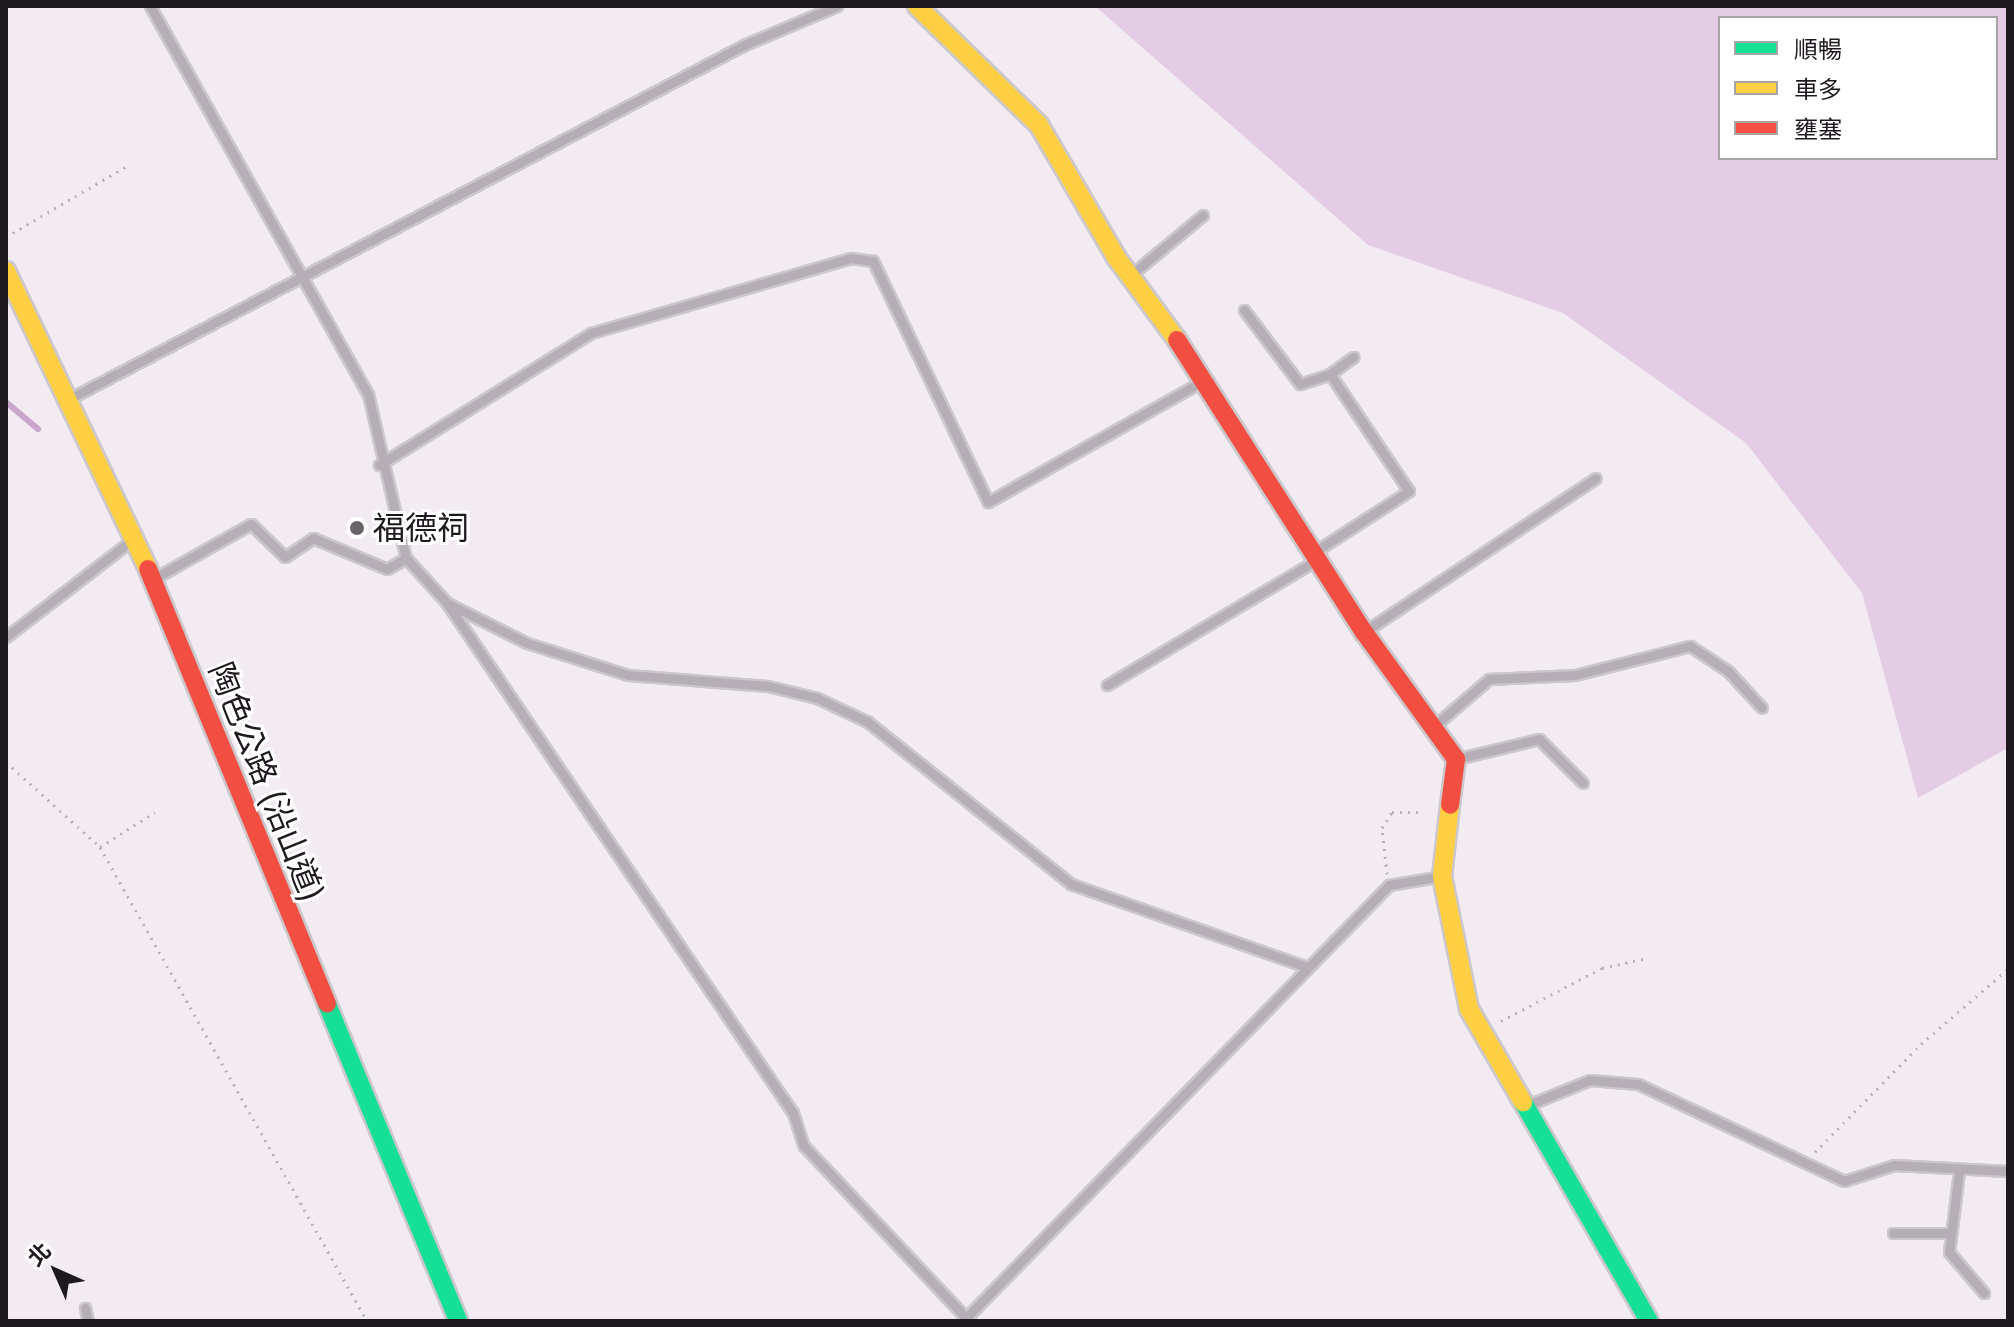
<!DOCTYPE html>
<meta charset="utf-8">
<style>
body{margin:0}
#map{position:relative;width:2014px;height:1327px;overflow:hidden;background:#f2ecf2;font-family:Jost,"Noto Sans TC",sans-serif}
div>[style]{position:absolute}
[style*='--x']{left:calc(var(--x)*1px);top:calc(var(--y)*1px);width:calc(var(--w)*1px);rotate:calc(var(--a)*1deg)}
.green>*{inset:0;background:#e3cce4}
.stream>*{height:6px;margin:-3px;padding:0 3px;transform-origin:3px;border-radius:3px;background:#caa6cd}
.path>*{height:3px;margin-top:-1.5px;transform-origin:0;background:repeating-linear-gradient(90deg,#b8b2b9 0 2px,transparent 0 8px)}
.roads{filter:drop-shadow(2px 0 #cbc7cb) drop-shadow(-2px 0 #cbc7cb) drop-shadow(0 2px #cbc7cb) drop-shadow(0 -2px #cbc7cb)}
.lane>*{height:9px;margin:-4.5px;padding:0 4.5px;transform-origin:4.5px;border-radius:4.5px;background:#b6aeb6}
.fast>*{height:18px;margin:-9px;padding:0 9px;transform-origin:9px;border-radius:9px;background:#16e098}
.slow>*{height:18px;margin:-9px;padding:0 9px;transform-origin:9px;border-radius:9px;background:#ffcf43}
.jam>*{height:18px;margin:-9px;padding:0 9px;transform-origin:9px;border-radius:9px;background:#f24e42}
.dots>*{width:22px;height:22px;translate:-50% -50%;box-sizing:border-box;border:4px solid #fff;border-radius:50%}
span{translate:-50% -50%;white-space:nowrap;text-align:center;line-height:1.15;-webkit-text-stroke:6px #fff;paint-order:stroke}
.poi-label{font-size:32px;color:#1e191e}
.left{translate:0 -50%;text-align:left}
.street-label{font-size:32px;color:#1e191e}
.frame{position:absolute;inset:0;border:8px solid #1e191e;pointer-events:none}
.legend{position:absolute;left:1718px;top:16px;width:280px;height:144px;box-sizing:border-box;background:#fff;border:2px solid #a5a3a5;margin:0;padding:10px 14px;list-style:none;font-size:24px;color:#1e191e}
.legend li{display:flex;align-items:center;gap:16px;height:40px}
.legend b{width:40px;border:2px solid #a5a3a5}
.north{position:absolute;left:16px;top:1231px;width:80px;height:80px;-webkit-text-stroke:6px #fff;paint-order:stroke;rotate:315deg;font-size:22px;font-weight:700;line-height:32px;text-align:center;color:#1e191e}
.north::after{content:'';display:block;margin:auto;width:28px;height:36px;background:#1e191e;clip-path:polygon(50% 0,100% 100%,50% 72%,0 100%)}
</style>
<div id="map">
<div class="green">
<i style="clip-path:polygon(evenodd,1095px 6px,2008px 6px,2008px 748px,1918px 798px,1862px 593px,1746px 443px,1563px 313px,1368px 245px,1095px 6px,1720px 18px,1996px 18px,1996px 158px,1720px 158px,1720px 18px)"></i>
</div>
<div class="stream">
<i style="--x:6;--y:402;--w:42;--a:40.2"></i>
</div>
<div class="path">
<i style="--x:6;--y:237;--w:142;--a:-30.5"></i>
<i style="--x:6;--y:762;--w:127;--a:42.1"></i>
<i style="--x:100;--y:847;--w:544;--a:60.61"></i>
<i style="--x:100;--y:847;--w:65;--a:-32.5"></i>
<i style="--x:1387;--y:874;--w:46;--a:-96.2"></i>
<i style="--x:1382;--y:828;--w:19;--a:-58"></i>
<i style="--x:1392;--y:812;--w:27;--a:0"></i>
<i style="--x:1501;--y:1021;--w:114;--a:-27.7"></i>
<i style="--x:1602;--y:968;--w:46;--a:-12.5"></i>
<i style="--x:1815;--y:1152;--w:151;--a:-45.5"></i>
<i style="--x:1921;--y:1044;--w:115;--a:-40.8"></i>
</div>
<div class="roads">
<div class="lane">
<i style="--x:150;--y:6;--w:445;--a:60.7"></i>
<i style="--x:368;--y:394;--w:168;--a:77"></i>
<i style="--x:406;--y:558;--w:59;--a:47.7"></i>
<i style="--x:446;--y:602;--w:618;--a:55.82"></i>
<i style="--x:793;--y:1113;--w:35;--a:72"></i>
<i style="--x:804;--y:1146;--w:241;--a:46.7"></i>
<i style="--x:1132;--y:274;--w:92;--a:-39.7"></i>
<i style="--x:1244;--y:310;--w:93;--a:52.9"></i>
<i style="--x:1300;--y:384;--w:32;--a:-18"></i>
<i style="--x:1330;--y:374;--w:141;--a:56"></i>
<i style="--x:1409;--y:491;--w:111;--a:147.2"></i>
<i style="--x:1330;--y:374;--w:29;--a:-36"></i>
<i style="--x:69;--y:399;--w:762;--a:-27.67"></i>
<i style="--x:744;--y:45;--w:101;--a:-22.8"></i>
<i style="--x:379;--y:465;--w:250;--a:-31.9"></i>
<i style="--x:591;--y:333;--w:271;--a:-16.1"></i>
<i style="--x:851;--y:258;--w:22;--a:8"></i>
<i style="--x:873;--y:261;--w:267;--a:64.5"></i>
<i style="--x:988;--y:502;--w:250;--a:-29.4"></i>
<i style="--x:155;--y:578;--w:110;--a:-29.4"></i>
<i style="--x:251;--y:524;--w:47;--a:44.1"></i>
<i style="--x:285;--y:557;--w:34;--a:-34"></i>
<i style="--x:313;--y:538;--w:80;--a:22.7"></i>
<i style="--x:387;--y:569;--w:22;--a:-30"></i>
<i style="--x:449;--y:604;--w:87;--a:26.6"></i>
<i style="--x:527;--y:643;--w:106;--a:17.6"></i>
<i style="--x:628;--y:675;--w:140;--a:4.5"></i>
<i style="--x:768;--y:686;--w:50;--a:13.8"></i>
<i style="--x:817;--y:698;--w:56;--a:25.2"></i>
<i style="--x:868;--y:722;--w:260;--a:38.6"></i>
<i style="--x:1071;--y:884;--w:250;--a:19.4"></i>
<i style="--x:1364;--y:632;--w:278;--a:-33.6"></i>
<i style="--x:6;--y:637;--w:159;--a:-37.6"></i>
<i style="--x:1107;--y:685;--w:244;--a:-30.8"></i>
<i style="--x:1433;--y:727;--w:74;--a:-40.6"></i>
<i style="--x:1489;--y:679;--w:86;--a:-2.7"></i>
<i style="--x:1575;--y:675;--w:119;--a:-14.2"></i>
<i style="--x:1690;--y:646;--w:45;--a:33.3"></i>
<i style="--x:1728;--y:671;--w:50;--a:47.4"></i>
<i style="--x:1456;--y:759;--w:85;--a:-13.5"></i>
<i style="--x:1539;--y:739;--w:62;--a:45"></i>
<i style="--x:1528;--y:1105;--w:67;--a:-22"></i>
<i style="--x:1590;--y:1080;--w:48;--a:4.8"></i>
<i style="--x:1638;--y:1084;--w:228;--a:25.2"></i>
<i style="--x:1844;--y:1181;--w:52;--a:-17.7"></i>
<i style="--x:1894;--y:1165;--w:114;--a:3"></i>
<i style="--x:1959;--y:1171;--w:82;--a:97"></i>
<i style="--x:1949;--y:1252;--w:54;--a:49.5"></i>
<i style="--x:1893;--y:1233;--w:54;--a:0"></i>
<i style="--x:85;--y:1308;--w:13;--a:77"></i>
<i style="--x:963;--y:1321;--w:610;--a:-45.66"></i>
<i style="--x:1389;--y:885;--w:54;--a:-9.6"></i>
</div>
<div class="fast">
<i style="--x:327;--y:1004;--w:343;--a:67.5"></i>
<i style="--x:1523;--y:1102;--w:253;--a:60.1"></i>
</div>
<div class="slow">
<i style="--x:917;--y:6;--w:170;--a:44.3"></i>
<i style="--x:1039;--y:125;--w:153;--a:59.7"></i>
<i style="--x:1116;--y:257;--w:103;--a:53.7"></i>
<i style="--x:6;--y:271;--w:330;--a:64.5"></i>
<i style="--x:1450;--y:805;--w:71;--a:96.4"></i>
<i style="--x:1442;--y:876;--w:136;--a:78.5"></i>
<i style="--x:1469;--y:1009;--w:108;--a:59.9"></i>
</div>
<div class="jam">
<i style="--x:1177;--y:340;--w:347;--a:57.4"></i>
<i style="--x:1364;--y:632;--w:157;--a:54.1"></i>
<i style="--x:1456;--y:759;--w:46;--a:97.4"></i>
<i style="--x:148;--y:569;--w:470;--a:67.6"></i>
</div>
</div>
<div class="dots">
<i style="left:357px;top:528px;background:#686368"></i>
</div>
<div class="poi-label">
<span class="left" style="left:373px;top:528px">福德祠</span>
</div>
<div class="street-label">
<span style="left:266px;top:782px;rotate:68deg">陶色公路 (沿山道)</span>
</div>
<div class="frame"></div>
<ul class="legend">
<li><b style="height:10px;background:#16e098"></b>順暢</li>
<li><b style="height:10px;background:#ffcf43"></b>車多</li>
<li><b style="height:10px;background:#f24e42"></b>壅塞</li>
</ul>
<div class="north">北</div>
</div>
